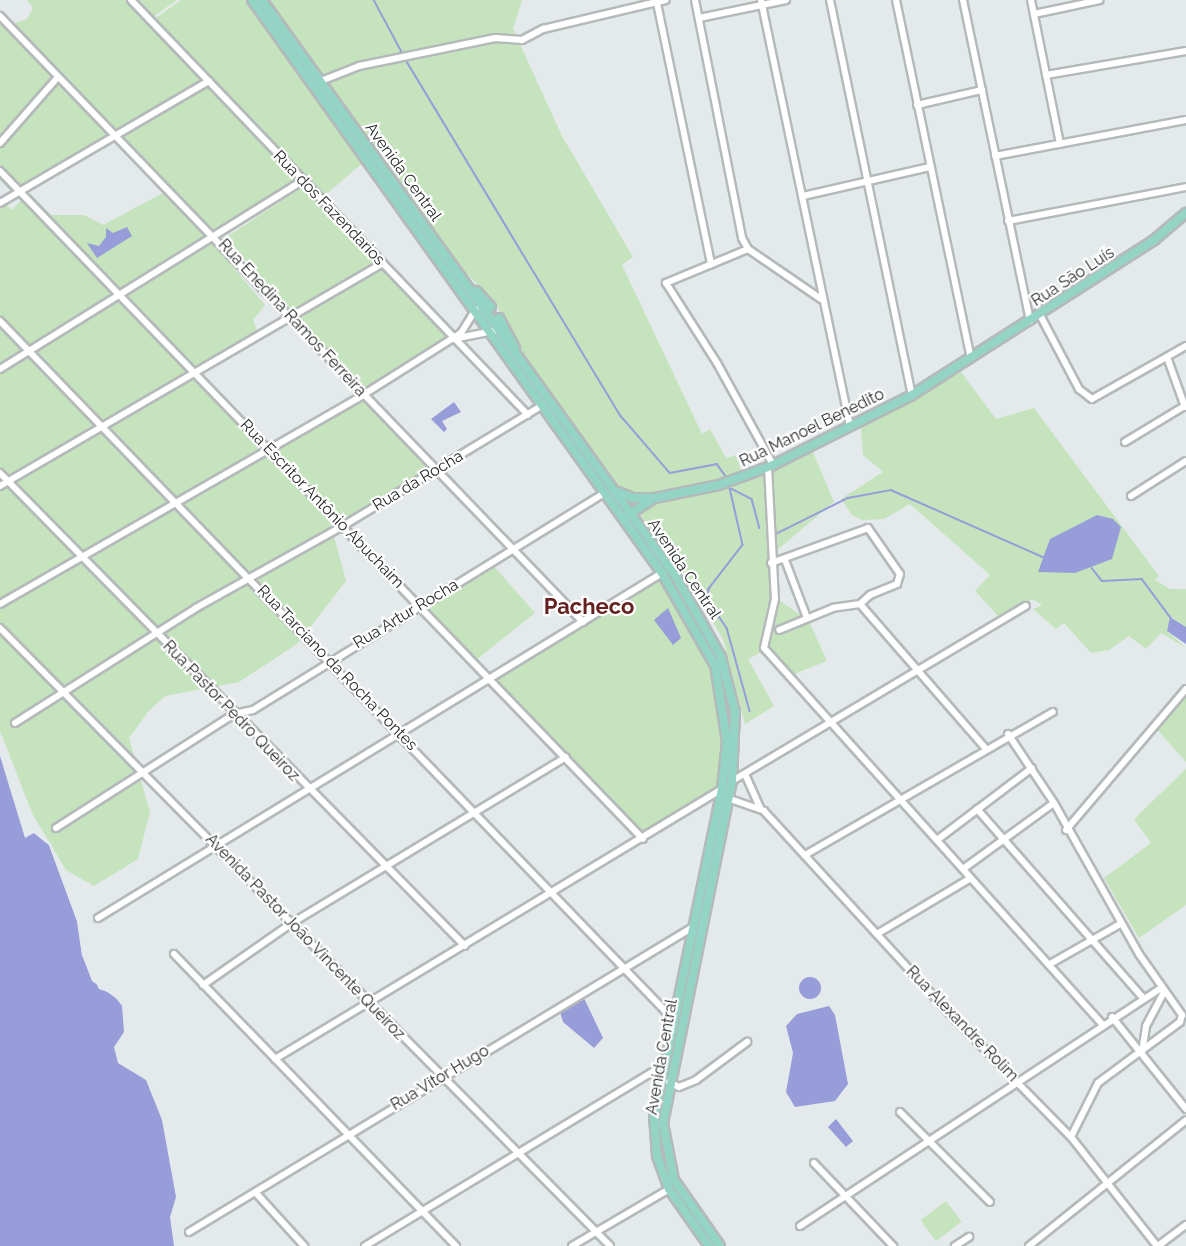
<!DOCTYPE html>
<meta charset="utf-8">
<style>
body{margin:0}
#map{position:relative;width:1186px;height:1246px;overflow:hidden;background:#e4eaeb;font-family:Raleway,sans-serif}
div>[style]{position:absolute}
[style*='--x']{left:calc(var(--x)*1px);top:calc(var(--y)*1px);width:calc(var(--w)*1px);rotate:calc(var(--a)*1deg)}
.green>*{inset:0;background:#c5e3bd;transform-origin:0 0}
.water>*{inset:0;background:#969dd8}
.round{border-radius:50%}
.pier>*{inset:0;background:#e4eaeb}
.stream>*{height:1.5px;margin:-0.75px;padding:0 0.75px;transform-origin:0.75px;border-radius:0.75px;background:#969dd8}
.roads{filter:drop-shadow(2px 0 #b4b9ba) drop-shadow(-2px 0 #b4b9ba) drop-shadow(0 2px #b4b9ba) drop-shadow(0 -2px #b4b9ba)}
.minor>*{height:6px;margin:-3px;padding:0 3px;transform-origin:3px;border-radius:3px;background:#fff}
.major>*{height:8px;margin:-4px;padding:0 4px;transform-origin:4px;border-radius:4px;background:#94d4c5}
span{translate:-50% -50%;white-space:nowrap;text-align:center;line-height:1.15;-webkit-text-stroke:4.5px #fff;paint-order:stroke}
.street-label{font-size:16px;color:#282a2a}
.district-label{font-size:22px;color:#652020;font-weight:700}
</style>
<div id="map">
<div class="green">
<i style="clip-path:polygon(27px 0,129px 0,297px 180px,217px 234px,179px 203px,265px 305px,253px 320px,259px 336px,191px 377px,237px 425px,275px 448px,362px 398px,430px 468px,343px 523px,327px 510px,346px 581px,297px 644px,239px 682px,165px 696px,148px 712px,129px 738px,150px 812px,138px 859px,94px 886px,66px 870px,33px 815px,0 731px,0 197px,11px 210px,30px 193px,51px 215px,84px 215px,103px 225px,165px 192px,113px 138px,17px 198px,0 180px,0 24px,4px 27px,27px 19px,33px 8px)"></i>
<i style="clip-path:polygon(136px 0,177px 0,153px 17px)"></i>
<i style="clip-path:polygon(181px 0,245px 0,363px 163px,318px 201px,446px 337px,364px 391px,225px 238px,309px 183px,156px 18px)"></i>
<i style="clip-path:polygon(270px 0,522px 0,513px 29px,562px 136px,633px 257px,622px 265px,702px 434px,710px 429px,726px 458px,736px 455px,744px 481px,812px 450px,834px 502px,769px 557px,780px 601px,809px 621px,827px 661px,792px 675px,768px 649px,748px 659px,774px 706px,745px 724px,723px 639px,686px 577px,525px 357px,495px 302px,465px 272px)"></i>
<i style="clip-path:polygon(961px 372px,996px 419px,1034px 408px,1159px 576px,1155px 580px,1170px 589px,1186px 589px,1186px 627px,1171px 617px,1167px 631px,1186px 648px,1161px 633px,1146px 649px,1129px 636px,1109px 650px,1091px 653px,1064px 623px,1056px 629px,1033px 609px,1042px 605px,1032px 599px,998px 616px,975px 591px,990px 575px,910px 504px,884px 519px,862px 520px,852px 515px,841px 499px,883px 472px,863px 455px,861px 428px)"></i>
<i style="clip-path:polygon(493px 565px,535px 613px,476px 660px,428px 607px)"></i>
<i style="clip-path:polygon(659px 581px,702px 644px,712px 668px,724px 734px,718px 788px,643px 835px,493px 681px)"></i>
<i style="clip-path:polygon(1186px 697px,1186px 762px,1157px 729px)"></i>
<i style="clip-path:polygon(1186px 769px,1186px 905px,1139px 938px,1104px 878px,1151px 843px,1134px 819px)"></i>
<i style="left:946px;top:1201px;width:26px;height:32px;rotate:53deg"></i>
</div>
<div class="water">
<i style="clip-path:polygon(127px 227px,132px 236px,97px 258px,87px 243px,99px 246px,106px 237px,106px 228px,113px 233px)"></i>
<i style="clip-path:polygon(454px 402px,461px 412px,442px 421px,447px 429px,444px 432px,431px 419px)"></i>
<i style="clip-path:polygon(1097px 515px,1113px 519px,1121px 527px,1112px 559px,1075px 573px,1038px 572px,1050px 539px)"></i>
<i style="clip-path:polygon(668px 608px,681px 638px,673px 645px,654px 620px)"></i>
<i style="clip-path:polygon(1170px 617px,1186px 627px,1186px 644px,1167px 631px)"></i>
<i style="clip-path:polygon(0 756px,25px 838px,34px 833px,49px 845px,77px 921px,82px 955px,99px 989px,113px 994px,122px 1006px,124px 1032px,114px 1047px,118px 1063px,146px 1080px,162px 1120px,176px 1197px,170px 1217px,174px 1246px,0 1246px)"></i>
<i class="round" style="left:799px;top:977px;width:22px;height:22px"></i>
<i style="clip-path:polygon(583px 996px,603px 1038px,594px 1048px,563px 1022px,560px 1012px)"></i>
<i style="clip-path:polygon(829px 1006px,835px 1015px,848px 1084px,835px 1101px,795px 1107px,786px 1092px,793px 1053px,786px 1026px,797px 1014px)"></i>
<i style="clip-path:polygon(836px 1119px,853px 1141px,846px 1147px,828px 1127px)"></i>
</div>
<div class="pier">
<i style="clip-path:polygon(34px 833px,51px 843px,80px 920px,95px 979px,115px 992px,117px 999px,92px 981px,82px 955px,77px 921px,49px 845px)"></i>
</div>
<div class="stream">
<i style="--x:374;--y:0;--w:61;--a:61.8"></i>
<i style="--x:406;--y:60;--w:416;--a:58.9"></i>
<i style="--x:621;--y:416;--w:75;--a:49.3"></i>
<i style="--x:670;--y:473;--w:48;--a:-10.8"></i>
<i style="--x:717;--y:464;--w:17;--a:54"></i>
<i style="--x:730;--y:488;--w:58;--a:77.2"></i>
<i style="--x:743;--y:545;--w:56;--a:127.7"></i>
<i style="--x:709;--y:589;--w:11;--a:95"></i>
<i style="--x:708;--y:600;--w:34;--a:56"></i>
<i style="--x:727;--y:628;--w:86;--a:74.5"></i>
<i style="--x:732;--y:489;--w:22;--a:27"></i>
<i style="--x:752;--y:499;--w:30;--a:75"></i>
<i style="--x:776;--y:534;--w:80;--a:-26.6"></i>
<i style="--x:848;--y:498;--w:44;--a:-10.5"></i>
<i style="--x:891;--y:490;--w:168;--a:23.8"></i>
<i style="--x:1092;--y:568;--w:16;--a:52"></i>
<i style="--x:1102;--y:581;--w:40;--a:-2.9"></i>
<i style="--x:1142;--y:579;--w:49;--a:53.4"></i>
</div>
<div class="roads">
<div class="minor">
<i style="--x:131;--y:0;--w:574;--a:46.27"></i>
<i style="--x:695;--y:0;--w:243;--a:78.8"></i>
<i style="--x:742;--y:238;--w:13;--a:61"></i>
<i style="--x:748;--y:249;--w:88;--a:34.4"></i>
<i style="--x:761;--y:0;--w:435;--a:78.2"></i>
<i style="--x:830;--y:0;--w:403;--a:78.3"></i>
<i style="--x:896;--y:0;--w:366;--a:78.2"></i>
<i style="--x:963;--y:0;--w:328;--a:78.2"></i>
<i style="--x:1031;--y:0;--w:147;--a:78.6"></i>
<i style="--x:657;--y:3;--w:267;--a:78.3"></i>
<i style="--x:1034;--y:14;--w:67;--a:-12"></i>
<i style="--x:0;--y:16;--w:841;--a:46.11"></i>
<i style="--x:699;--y:18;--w:89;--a:-11.7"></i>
<i style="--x:1046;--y:75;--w:142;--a:-9.7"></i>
<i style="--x:321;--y:81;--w:41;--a:-21.5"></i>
<i style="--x:359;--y:66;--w:139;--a:-11.6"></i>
<i style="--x:495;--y:38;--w:27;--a:4"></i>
<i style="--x:522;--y:40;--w:24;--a:-28"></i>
<i style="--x:543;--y:29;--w:126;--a:-13.3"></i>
<i style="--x:917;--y:105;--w:67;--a:-13"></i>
<i style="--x:0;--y:143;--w:88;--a:-48.7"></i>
<i style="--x:995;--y:156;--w:194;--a:-10.7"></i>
<i style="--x:0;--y:171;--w:927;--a:46.09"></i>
<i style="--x:803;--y:196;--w:130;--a:-12.9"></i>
<i style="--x:0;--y:203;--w:242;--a:-30.3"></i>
<i style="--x:1008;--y:221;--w:181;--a:-10.8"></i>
<i style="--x:748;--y:249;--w:89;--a:157.5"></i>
<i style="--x:666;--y:283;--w:95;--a:57.5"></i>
<i style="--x:717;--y:363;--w:116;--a:61.2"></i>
<i style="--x:1040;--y:315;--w:84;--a:62.2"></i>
<i style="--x:1079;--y:389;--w:16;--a:38"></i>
<i style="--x:1092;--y:399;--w:108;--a:-29.4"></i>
<i style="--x:0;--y:321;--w:968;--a:46.05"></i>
<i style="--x:453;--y:339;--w:41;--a:-11.3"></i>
<i style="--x:1167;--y:357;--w:53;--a:70.2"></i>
<i style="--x:0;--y:369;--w:356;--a:-31.9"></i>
<i style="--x:1125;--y:442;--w:71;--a:-31.2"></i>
<i style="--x:768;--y:467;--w:132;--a:87"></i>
<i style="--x:775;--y:599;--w:50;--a:102.7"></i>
<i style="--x:764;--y:648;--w:506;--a:48.05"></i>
<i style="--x:0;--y:473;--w:663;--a:45.49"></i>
<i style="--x:0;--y:486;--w:443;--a:-30.2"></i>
<i style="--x:1131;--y:496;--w:65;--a:-32.5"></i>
<i style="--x:785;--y:560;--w:62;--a:69.2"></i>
<i style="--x:771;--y:563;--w:103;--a:-19.8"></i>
<i style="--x:868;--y:528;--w:56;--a:55.2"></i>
<i style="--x:900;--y:574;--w:10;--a:107"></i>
<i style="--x:897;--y:584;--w:29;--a:158"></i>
<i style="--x:870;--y:595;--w:13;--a:138"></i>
<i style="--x:860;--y:604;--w:27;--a:172"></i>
<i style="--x:833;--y:608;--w:58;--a:157.8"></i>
<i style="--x:0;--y:604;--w:419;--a:-29.9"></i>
<i style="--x:363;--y:395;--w:116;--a:-32.3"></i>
<i style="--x:461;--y:333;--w:28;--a:-58"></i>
<i style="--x:860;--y:604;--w:191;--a:49"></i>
<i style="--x:0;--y:628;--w:868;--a:45.37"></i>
<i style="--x:15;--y:723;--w:214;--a:-32.4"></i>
<i style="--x:196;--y:608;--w:168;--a:-29.2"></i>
<i style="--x:343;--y:526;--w:234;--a:-31.2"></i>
<i style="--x:1008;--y:734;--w:83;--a:56.3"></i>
<i style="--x:1054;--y:803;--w:173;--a:60.6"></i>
<i style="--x:1139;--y:954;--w:75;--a:54.8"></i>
<i style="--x:1182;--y:1015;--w:7;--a:106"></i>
<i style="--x:1180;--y:1022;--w:102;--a:143.4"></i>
<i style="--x:1098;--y:1083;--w:60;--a:116.6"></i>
<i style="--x:745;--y:774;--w:37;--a:66"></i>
<i style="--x:732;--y:781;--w:342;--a:-30.8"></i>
<i style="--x:730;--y:799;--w:36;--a:19"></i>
<i style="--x:764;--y:811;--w:271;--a:47.5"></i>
<i style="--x:947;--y:1011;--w:177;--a:45.5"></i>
<i style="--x:1071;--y:1137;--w:139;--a:51.7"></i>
<i style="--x:977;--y:809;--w:253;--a:48.7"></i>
<i style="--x:56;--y:828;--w:211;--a:-32.6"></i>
<i style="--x:234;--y:714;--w:19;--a:-12"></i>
<i style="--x:253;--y:710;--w:413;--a:-31.7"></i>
<i style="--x:1066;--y:830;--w:185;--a:-49.6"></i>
<i style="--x:937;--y:840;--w:119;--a:-37.2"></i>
<i style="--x:805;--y:855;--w:286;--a:-30"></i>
<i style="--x:963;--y:869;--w:112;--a:-36"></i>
<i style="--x:98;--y:918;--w:661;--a:-31.45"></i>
<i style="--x:877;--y:934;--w:109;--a:-30.8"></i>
<i style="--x:174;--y:954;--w:406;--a:46"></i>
<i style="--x:1050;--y:964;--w:81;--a:-29.7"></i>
<i style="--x:203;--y:985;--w:108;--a:-34.9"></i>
<i style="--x:292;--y:923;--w:320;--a:-31.2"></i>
<i style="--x:1112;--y:1017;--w:118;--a:51.2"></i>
<i style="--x:1142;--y:1052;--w:26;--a:-81"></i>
<i style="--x:1146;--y:1026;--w:38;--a:-62"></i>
<i style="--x:275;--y:1059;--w:522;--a:-31.13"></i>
<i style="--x:669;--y:1082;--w:11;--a:27"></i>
<i style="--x:679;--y:1087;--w:18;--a:-22"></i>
<i style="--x:696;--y:1080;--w:64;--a:-36.7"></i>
<i style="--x:900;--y:1112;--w:127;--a:45"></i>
<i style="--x:814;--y:1163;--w:115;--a:46.4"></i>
<i style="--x:256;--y:1193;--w:72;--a:47.8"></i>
<i style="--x:800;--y:1226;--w:432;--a:-33.4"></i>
<i style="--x:189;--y:1232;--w:589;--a:-31.18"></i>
<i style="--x:365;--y:1246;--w:346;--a:-31.2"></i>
<i style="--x:572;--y:1246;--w:113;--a:-30.4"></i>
<i style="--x:955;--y:1246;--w:17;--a:-33"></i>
<i style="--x:1029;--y:1246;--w:201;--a:-38.7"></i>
<i style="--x:1158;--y:1246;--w:35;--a:-37"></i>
</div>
<div class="major">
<i style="--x:252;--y:0;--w:705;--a:54.42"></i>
<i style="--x:662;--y:573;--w:106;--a:60.1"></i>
<i style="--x:715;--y:665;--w:78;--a:81.1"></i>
<i style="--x:727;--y:742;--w:47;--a:96.1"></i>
<i style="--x:722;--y:789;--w:334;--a:101.7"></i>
<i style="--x:654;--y:1116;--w:40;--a:85.7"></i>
<i style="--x:657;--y:1156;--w:35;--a:70"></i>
<i style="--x:669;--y:1189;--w:70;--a:54.9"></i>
<i style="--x:262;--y:0;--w:710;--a:54.34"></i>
<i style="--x:676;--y:577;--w:92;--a:60.6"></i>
<i style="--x:721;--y:657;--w:57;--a:75.7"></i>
<i style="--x:735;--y:712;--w:69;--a:92.5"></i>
<i style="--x:732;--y:781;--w:349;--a:101.4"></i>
<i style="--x:663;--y:1123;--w:58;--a:79.1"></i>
<i style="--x:674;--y:1180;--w:80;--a:55.1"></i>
<i style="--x:476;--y:291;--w:22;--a:47"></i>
<i style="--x:499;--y:318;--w:34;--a:62"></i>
<i style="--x:618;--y:492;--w:16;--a:22"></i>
<i style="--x:633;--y:498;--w:22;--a:0"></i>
<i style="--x:655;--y:498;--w:65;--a:-11.5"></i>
<i style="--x:719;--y:485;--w:58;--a:-20.3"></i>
<i style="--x:773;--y:465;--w:156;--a:-26.7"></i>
<i style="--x:912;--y:395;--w:287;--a:-32.6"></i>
<i style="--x:1154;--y:240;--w:42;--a:-40.2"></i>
<i style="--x:628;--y:515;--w:30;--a:-33"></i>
</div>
</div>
<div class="street-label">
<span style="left:403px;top:172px;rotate:54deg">Avenida Central</span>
<span style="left:329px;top:208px;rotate:46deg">Rua dos Fazendarios</span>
<span style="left:1073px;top:277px;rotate:-33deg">Rua São Luís</span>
<span style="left:292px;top:318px;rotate:47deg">Rua Enedina Ramos Ferreira</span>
<span style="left:812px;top:428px;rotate:-26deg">Rua Manoel Benedito</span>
<span style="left:418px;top:481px;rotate:-31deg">Rua da Rocha</span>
<span style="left:322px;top:504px;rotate:46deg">Rua Escritor Antônio Abuchaim</span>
<span style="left:684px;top:569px;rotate:56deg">Avenida Central</span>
<span style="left:406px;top:614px;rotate:-31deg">Rua Artur Rocha</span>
<span style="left:337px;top:668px;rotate:46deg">Rua Tarciano da Rocha Pontes</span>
<span style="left:231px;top:711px;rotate:46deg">Rua Pastor Pedro Queiroz</span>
<span style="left:305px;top:937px;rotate:46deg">Avenida Pastor João Vincente Queiroz</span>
<span style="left:962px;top:1024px;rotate:46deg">Rua Alexandre Rolim</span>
<span style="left:662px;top:1057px;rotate:-80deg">Avenida Central</span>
<span style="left:440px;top:1078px;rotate:-31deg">Rua Vitor Hugo</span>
</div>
<div class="district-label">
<span style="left:589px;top:607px">Pacheco</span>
</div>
</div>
